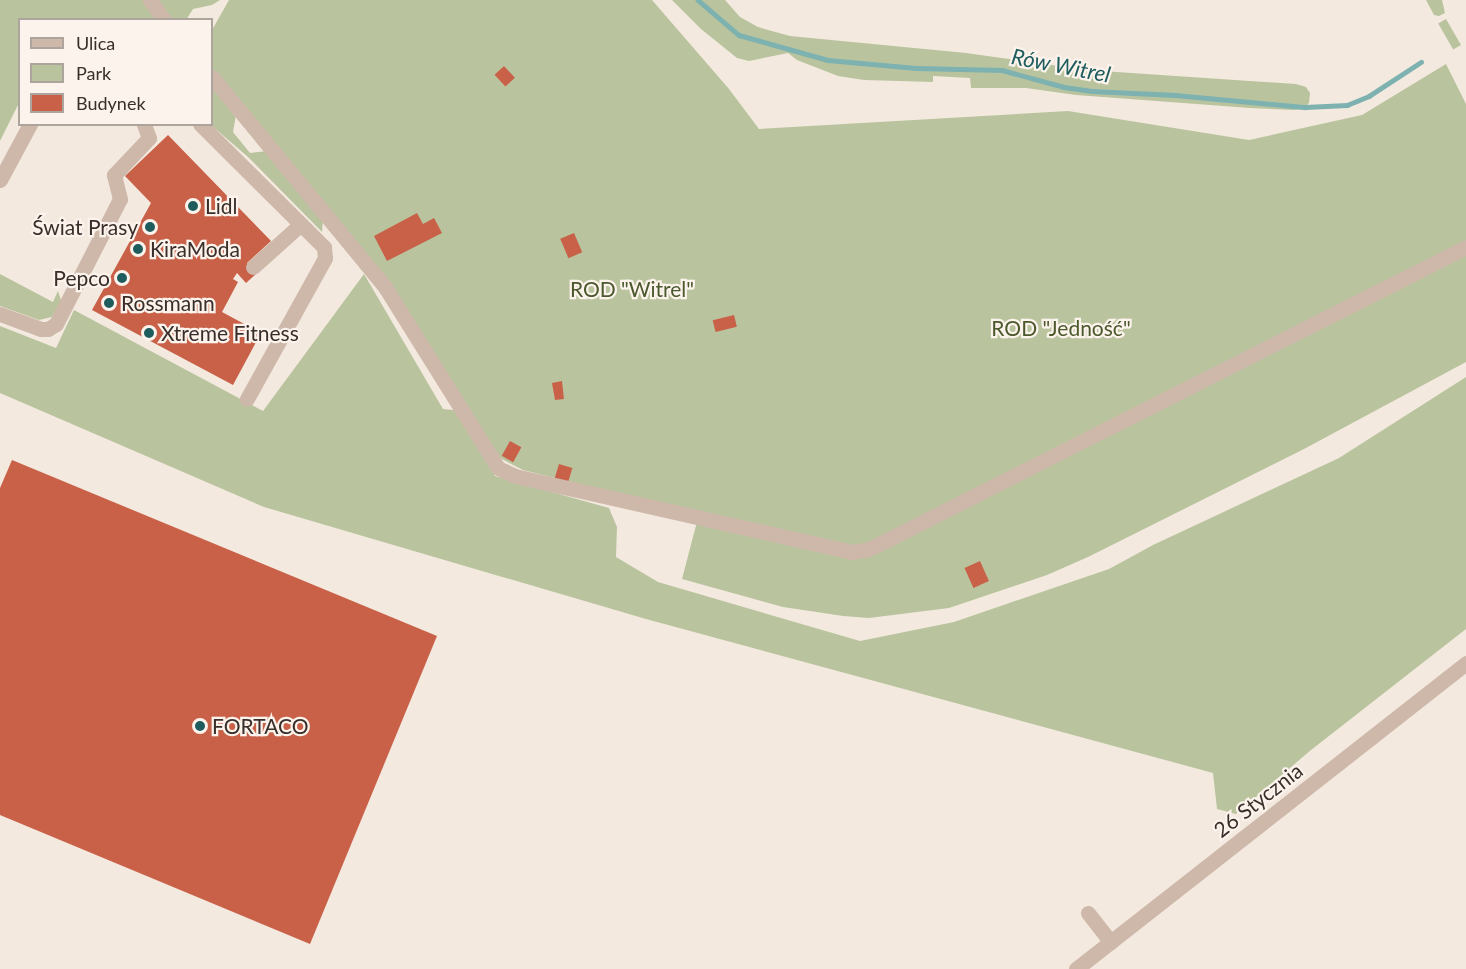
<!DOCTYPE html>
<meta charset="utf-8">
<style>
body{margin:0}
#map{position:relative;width:1466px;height:969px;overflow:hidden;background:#f4e9df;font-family:Lato,sans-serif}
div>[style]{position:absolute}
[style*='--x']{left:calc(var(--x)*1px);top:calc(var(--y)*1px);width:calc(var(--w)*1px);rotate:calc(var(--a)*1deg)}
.green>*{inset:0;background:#b9c49e;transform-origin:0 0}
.stream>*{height:4.5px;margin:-2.25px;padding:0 2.25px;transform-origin:2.25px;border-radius:2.25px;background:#7db2b1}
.building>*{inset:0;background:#c96148;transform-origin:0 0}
.minor>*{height:15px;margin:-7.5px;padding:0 7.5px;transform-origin:7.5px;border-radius:7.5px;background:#cdb8aa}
.dots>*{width:16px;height:16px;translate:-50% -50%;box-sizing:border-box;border:3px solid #fbf3ec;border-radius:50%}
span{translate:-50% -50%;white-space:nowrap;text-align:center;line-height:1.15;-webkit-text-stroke:4.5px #fbf3ec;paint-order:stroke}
.poi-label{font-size:21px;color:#3a2e2a}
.left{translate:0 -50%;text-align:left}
.right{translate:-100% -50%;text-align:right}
.park-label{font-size:21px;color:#4b592d}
.street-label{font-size:21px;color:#3a2e2a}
.water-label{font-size:22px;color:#1e5c5d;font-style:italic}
.legend{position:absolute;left:18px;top:18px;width:195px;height:108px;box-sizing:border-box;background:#fbf3ec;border:2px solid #aea49e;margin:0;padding:8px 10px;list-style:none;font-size:18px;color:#3a2e2a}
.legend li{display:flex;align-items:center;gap:12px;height:30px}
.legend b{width:30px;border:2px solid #aea49e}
</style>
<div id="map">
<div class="green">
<i style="clip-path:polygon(0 0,147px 0,161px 19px,20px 20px,19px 103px,0 141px)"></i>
<i style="clip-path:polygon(157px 0,220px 0,212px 5px,193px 9px,186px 20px,170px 19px)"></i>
<i style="clip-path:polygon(229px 0,652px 0,729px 89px,759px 129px,1068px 111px,1249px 140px,1362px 115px,1446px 64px,1466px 104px,1466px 362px,1304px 449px,1088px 557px,1047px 575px,949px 608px,869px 618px,843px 616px,783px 607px,682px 579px,699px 514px,523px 470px,492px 454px,400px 300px,212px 69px,212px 30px)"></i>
<i style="clip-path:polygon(672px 0,725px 0,740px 17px,758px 27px,790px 36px,966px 53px,1087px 70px,1296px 84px,1306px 87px,1310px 93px,1309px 103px,1304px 108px,1294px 110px,1250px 108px,1076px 95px,1026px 88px,971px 88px,970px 78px,933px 76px,933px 82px,864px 80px,838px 76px,797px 60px,788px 53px,749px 61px,737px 58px,701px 29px)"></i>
<i style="clip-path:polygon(1426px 0,1442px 0,1445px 13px,1439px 16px,1434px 15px)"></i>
<i style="left:1446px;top:19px;width:30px;height:9px;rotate:60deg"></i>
<i style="clip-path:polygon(212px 87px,236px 115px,233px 132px,250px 153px,267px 151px,323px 219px,322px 232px,248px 157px,211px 125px)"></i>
<i style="clip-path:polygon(0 274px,53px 302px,58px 291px,61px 300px,52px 317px,39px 320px,0 306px)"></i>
<i style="clip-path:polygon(364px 274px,443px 409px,454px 410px,495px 476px,609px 508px,617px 527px,616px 557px,658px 582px,860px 641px,954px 622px,1109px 569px,1153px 545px,1339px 458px,1466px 377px,1466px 629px,1311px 750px,1236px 814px,1217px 809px,1213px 773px,646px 619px,264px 507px,0 393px,0 326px,56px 348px,74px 310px,263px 411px)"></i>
</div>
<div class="stream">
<i style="--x:698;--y:0;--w:54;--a:40.5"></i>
<i style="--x:739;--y:35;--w:92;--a:15.7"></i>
<i style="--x:828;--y:60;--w:88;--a:5.2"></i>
<i style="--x:916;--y:68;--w:86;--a:1.3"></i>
<i style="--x:1002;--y:70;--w:64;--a:15.3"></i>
<i style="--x:1064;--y:87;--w:28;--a:8"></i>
<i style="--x:1092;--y:91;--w:83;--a:2.8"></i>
<i style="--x:1175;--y:95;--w:131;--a:5.3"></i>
<i style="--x:1305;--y:107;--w:42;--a:-2.7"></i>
<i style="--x:1347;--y:105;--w:24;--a:-22"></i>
<i style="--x:1369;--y:96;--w:62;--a:-33.2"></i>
</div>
<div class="building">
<i style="left:504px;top:66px;width:16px;height:13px;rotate:47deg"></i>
<i style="clip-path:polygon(168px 135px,271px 241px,247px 263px,256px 274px,246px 283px,237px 273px,233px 279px,238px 282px,222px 312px,261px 333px,233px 385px,92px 310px,151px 203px,125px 176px)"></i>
<i style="clip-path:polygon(417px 213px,423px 224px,434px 218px,442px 233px,387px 261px,374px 236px)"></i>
<i style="left:574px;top:233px;width:21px;height:15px;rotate:67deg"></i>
<i style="left:734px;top:315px;width:12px;height:22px;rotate:76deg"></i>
<i style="clip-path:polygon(562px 381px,564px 399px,555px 400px,552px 383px)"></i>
<i style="left:510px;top:441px;width:13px;height:17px;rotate:29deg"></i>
<i style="clip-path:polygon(12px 460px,437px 636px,310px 944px,0 815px,0 488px)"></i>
<i style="left:559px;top:464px;width:14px;height:15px;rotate:17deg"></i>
<i style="left:980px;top:561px;width:22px;height:17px;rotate:66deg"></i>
</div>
<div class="minor">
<i style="--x:150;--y:0;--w:24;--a:55"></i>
<i style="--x:212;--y:77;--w:272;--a:50.5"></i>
<i style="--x:385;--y:287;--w:213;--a:58"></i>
<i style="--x:498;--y:468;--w:19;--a:25"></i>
<i style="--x:515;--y:476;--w:344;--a:12.7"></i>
<i style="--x:851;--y:552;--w:15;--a:-8"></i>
<i style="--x:866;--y:550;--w:19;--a:-25"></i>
<i style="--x:883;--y:542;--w:653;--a:-26.84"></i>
<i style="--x:200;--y:124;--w:175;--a:44.8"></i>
<i style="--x:324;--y:247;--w:11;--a:85"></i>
<i style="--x:325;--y:258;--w:161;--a:119"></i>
<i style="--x:0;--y:180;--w:64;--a:-61.8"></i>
<i style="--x:253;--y:267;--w:64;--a:-41.9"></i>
<i style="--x:0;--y:314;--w:44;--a:20.1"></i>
<i style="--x:41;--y:329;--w:7;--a:0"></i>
<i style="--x:48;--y:329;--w:9;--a:-32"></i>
<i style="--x:56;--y:324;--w:140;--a:-62.9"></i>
<i style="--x:120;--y:199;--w:25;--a:-104"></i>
<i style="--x:114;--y:175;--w:51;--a:-46.6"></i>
<i style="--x:149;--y:138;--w:15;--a:-110"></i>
<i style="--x:1088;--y:913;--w:37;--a:52"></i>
<i style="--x:1076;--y:969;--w:496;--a:-38.1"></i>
</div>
<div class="dots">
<i style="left:193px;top:206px;background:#1e5c5d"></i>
<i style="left:150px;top:227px;background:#1e5c5d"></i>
<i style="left:138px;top:249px;background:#1e5c5d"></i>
<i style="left:122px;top:278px;background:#1e5c5d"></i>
<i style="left:109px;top:303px;background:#1e5c5d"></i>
<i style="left:149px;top:333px;background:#1e5c5d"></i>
<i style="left:200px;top:726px;background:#1e5c5d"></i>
</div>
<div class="poi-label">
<span class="left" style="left:205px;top:206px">Lidl</span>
<span class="right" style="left:138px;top:227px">Świat Prasy</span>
<span class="left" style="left:150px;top:249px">KiraModa</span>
<span class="right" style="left:110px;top:278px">Pepco</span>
<span class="left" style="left:121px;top:303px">Rossmann</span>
<span class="left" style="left:161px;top:333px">Xtreme Fitness</span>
<span class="left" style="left:212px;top:726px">FORTACO</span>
</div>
<div class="park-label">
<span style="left:632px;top:289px">ROD "Witrel"</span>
<span style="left:1061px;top:328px">ROD "Jedność"</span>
</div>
<div class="street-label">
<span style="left:1258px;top:800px;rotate:-38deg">26 Stycznia</span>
</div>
<div class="water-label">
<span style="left:1061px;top:65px;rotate:11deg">Rów Witrel</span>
</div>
<ul class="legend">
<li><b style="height:8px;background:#cdb8aa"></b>Ulica</li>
<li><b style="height:16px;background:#b9c49e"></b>Park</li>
<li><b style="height:16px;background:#c96148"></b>Budynek</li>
</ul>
</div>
